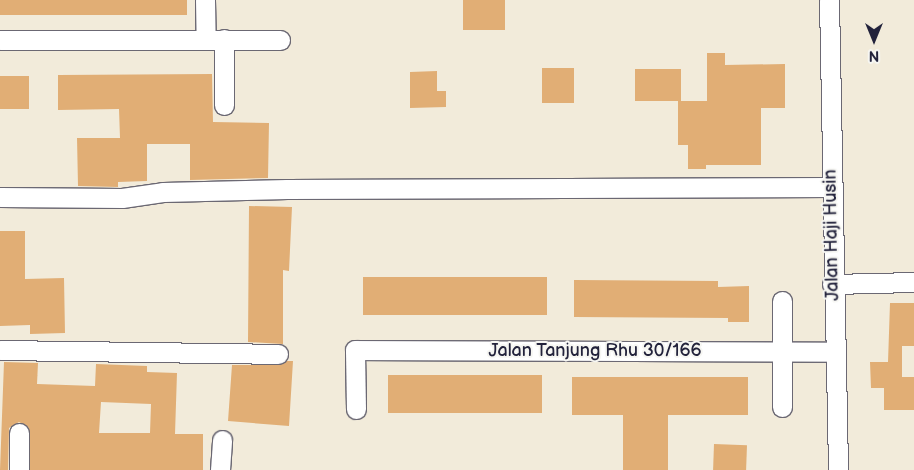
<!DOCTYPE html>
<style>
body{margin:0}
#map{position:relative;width:914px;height:470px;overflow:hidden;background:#f2ebda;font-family:"Balsamiq Sans",sans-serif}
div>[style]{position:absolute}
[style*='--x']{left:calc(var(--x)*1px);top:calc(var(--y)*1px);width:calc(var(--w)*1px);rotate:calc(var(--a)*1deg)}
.building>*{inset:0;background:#e1ae75;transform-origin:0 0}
.roads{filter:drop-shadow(1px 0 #6b6873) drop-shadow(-1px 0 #6b6873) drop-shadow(0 1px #6b6873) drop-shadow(0 -1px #6b6873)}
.minor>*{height:19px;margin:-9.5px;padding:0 9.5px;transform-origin:9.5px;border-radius:9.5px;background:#fff}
span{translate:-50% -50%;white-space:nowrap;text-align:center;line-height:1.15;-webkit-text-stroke:4px #f6f6f2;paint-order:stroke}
.street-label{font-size:18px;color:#22223b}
.north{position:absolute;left:849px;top:15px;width:50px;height:50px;-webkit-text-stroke:4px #f6f6f2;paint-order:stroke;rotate:180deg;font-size:14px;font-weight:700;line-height:20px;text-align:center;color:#22223b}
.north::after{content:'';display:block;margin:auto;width:18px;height:22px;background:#22223b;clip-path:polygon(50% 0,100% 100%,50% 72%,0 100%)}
</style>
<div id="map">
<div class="building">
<i style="left:0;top:0;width:187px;height:15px"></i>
<i style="left:463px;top:0;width:42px;height:30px"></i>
<i style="clip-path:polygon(707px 53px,725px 53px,725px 65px,785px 64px,785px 108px,761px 108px,761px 165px,706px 165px,706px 169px,688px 169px,688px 145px,678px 145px,678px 101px,707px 101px)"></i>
<i style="left:542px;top:68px;width:32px;height:35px"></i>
<i style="left:635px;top:69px;width:46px;height:32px"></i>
<i style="clip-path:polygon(437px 71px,437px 91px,446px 91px,446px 107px,410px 108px,410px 72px)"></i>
<i style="clip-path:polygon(212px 74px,213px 122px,269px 123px,268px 178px,190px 180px,190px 144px,147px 144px,147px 181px,118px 182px,118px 187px,78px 186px,77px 138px,120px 138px,119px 109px,58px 110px,58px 75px)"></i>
<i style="left:0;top:76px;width:29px;height:33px"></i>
<i style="clip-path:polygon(249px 206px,292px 207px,289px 271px,283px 270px,283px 344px,248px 342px)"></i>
<i style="clip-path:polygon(0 231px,25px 231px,25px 279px,64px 278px,65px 333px,30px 334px,30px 325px,0 326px)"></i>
<i style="left:547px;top:277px;width:38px;height:184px;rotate:90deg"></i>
<i style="clip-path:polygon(574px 280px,718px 281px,718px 287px,749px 286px,749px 322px,728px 322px,728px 318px,574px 317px)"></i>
<i style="clip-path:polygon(890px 303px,914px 303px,914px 346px,902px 346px,902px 377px,914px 377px,914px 410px,884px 410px,884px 388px,871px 388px,870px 362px,888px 362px)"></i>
<i style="clip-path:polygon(287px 361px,293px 361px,289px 426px,228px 421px,232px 365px,278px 365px)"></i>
<i style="clip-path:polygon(evenodd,4px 362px,38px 363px,37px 384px,95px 386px,96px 364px,147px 366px,147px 372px,177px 373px,175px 434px,203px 434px,203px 470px,30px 470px,30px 433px,28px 427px,19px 422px,9px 428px,8px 470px,0 470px,4px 362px,101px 402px,151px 404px,150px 433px,99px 433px,101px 402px)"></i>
<i style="left:542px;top:375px;width:38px;height:154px;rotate:90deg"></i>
<i style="clip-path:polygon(572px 377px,748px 377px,748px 415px,668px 415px,668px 470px,623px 470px,623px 415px,572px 415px)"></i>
<i style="left:714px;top:444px;width:33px;height:26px;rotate:2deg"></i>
</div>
<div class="roads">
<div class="minor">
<i style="--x:205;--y:0;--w:39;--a:89"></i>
<i style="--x:829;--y:0;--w:470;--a:88.9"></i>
<i style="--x:224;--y:39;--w:66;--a:90"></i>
<i style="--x:0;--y:40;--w:280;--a:0"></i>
<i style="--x:0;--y:197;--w:122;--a:0.5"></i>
<i style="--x:122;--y:198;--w:41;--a:-8.3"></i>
<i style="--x:163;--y:192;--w:124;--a:-1.4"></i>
<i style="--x:287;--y:189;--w:544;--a:-0.21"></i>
<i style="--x:832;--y:284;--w:82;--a:-1.4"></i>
<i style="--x:782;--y:301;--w:106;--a:90"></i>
<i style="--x:0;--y:350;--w:278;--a:0.8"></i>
<i style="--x:356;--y:409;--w:59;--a:-91"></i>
<i style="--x:355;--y:350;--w:480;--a:0.2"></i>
<i style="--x:19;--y:433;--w:37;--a:90"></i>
<i style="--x:220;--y:470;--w:30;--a:-86"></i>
</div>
</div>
<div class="street-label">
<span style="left:832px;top:235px;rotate:-91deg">Jalan Haji Husin</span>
<span style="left:595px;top:351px">Jalan Tanjung Rhu 30/166</span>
</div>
<div class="north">N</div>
</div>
